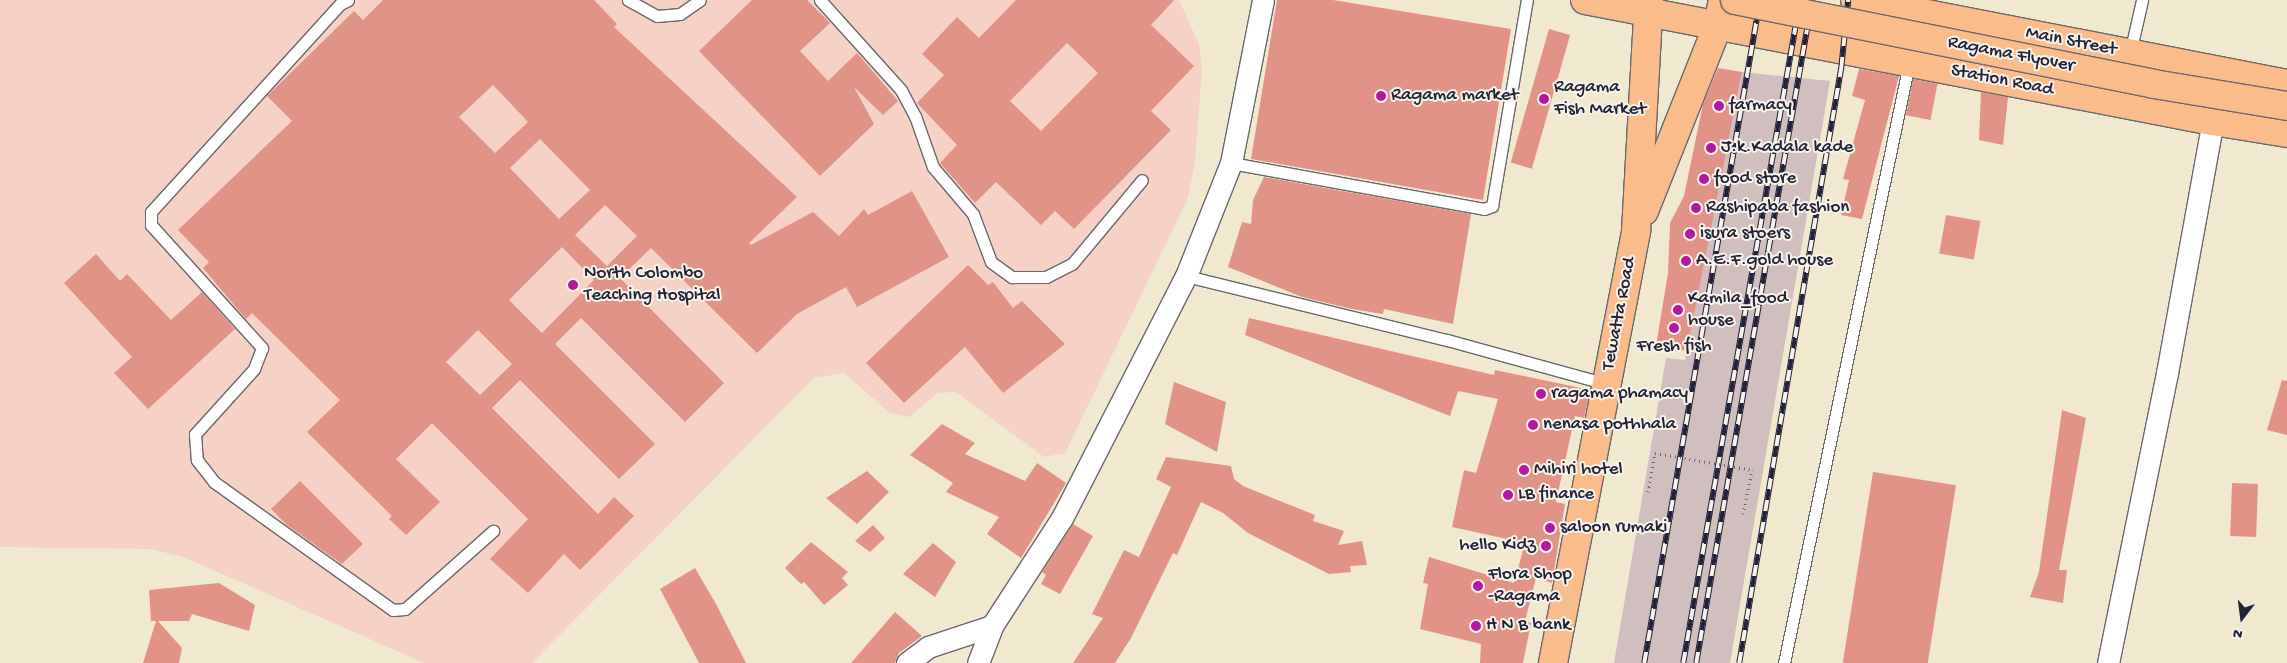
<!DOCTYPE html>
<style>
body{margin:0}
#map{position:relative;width:2287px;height:663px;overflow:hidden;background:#f1e8d0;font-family:"Gochi Hand",sans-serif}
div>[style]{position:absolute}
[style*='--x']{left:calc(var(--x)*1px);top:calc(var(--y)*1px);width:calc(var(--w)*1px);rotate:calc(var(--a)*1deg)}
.built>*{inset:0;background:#f6d1c5}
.industrial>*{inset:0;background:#d1bfbf}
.building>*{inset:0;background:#e29388;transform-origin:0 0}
.path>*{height:3px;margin-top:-1.5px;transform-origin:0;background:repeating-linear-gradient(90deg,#6a676f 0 1px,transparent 0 5px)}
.roads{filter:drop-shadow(1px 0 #6a676f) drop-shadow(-1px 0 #6a676f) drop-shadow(0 1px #6a676f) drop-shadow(0 -1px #6a676f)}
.lane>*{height:11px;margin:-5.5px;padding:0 5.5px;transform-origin:5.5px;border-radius:5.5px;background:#fff}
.street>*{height:21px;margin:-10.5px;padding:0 10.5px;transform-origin:10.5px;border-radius:10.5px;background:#fff}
.primary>*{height:28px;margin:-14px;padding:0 14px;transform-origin:14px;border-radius:14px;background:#f9bc8a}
.rail>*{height:5.5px;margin-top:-2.75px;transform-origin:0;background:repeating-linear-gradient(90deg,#f7f3e8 0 11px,#22223b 0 22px);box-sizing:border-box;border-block:1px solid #22223b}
.path-bridge>*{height:3px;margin-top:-1.5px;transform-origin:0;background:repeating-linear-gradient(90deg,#6a676f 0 1px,transparent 0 5px)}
.bridges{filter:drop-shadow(1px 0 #6a676f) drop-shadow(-1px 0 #6a676f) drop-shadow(0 1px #6a676f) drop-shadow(0 -1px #6a676f)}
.primary-bridge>*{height:28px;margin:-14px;padding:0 14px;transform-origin:14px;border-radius:14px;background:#f9bc8a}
.dots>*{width:14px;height:14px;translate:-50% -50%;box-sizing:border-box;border:2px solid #f7f3e8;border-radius:50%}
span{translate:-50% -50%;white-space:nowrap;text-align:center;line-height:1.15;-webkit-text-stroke:4px #f7f3e8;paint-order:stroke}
.street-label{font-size:19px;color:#22223b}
.poi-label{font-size:19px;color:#22223b}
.left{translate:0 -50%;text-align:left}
.right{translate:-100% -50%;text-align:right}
.north{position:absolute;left:2217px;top:593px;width:50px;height:50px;-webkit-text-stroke:4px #f7f3e8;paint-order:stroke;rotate:195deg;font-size:14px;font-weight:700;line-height:20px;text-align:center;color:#22223b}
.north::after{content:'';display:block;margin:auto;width:18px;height:22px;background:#22223b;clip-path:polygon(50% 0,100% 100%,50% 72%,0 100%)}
</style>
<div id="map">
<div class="built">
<i style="clip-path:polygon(0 0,1179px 0,1199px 44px,1202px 69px,1195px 162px,1188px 198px,1065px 453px,1044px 457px,956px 392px,938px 393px,909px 417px,890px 413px,844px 373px,814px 378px,532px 663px,424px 663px,186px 558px,151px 549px,0 547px)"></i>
</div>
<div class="industrial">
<i style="clip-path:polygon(1742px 72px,1830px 81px,1730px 663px,1614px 663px,1666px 358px,1685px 360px)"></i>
</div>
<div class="building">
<i style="clip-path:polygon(evenodd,383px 0,594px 0,617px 24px,614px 27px,797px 197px,749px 243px,751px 245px,813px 212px,839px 236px,864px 209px,868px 215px,912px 191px,949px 257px,857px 307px,846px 287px,797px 314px,757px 353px,651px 248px,620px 278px,724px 383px,685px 422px,581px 318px,555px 344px,655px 444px,619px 479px,520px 380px,492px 408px,598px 514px,614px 497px,634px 516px,580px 570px,564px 554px,528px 593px,490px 559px,528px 519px,432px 423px,396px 459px,440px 502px,406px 535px,389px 519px,392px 516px,307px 432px,340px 400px,252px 313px,246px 319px,203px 268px,209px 262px,178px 230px,292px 121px,267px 96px,354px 11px,363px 20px,383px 0,493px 85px,528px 122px,495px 153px,459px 117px,493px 85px,383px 0,540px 139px,590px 190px,559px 219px,510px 168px,540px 139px,383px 0,605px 205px,637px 236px,607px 266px,575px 235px,605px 205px,383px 0,562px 247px,594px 280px,542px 333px,509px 300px,562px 247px,383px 0,478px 330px,512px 364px,480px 395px,446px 362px,478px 330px)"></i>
<i style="clip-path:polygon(752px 0,807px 0,830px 23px,800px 51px,828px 81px,857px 53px,898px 101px,883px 115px,854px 87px,874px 124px,820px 176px,699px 51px)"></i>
<i style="clip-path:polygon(evenodd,1016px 0,1174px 0,1151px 25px,1194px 66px,1151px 111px,1171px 130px,1074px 229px,1055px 211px,1041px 225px,996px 182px,975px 203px,940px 163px,957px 145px,917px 103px,944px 75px,922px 54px,957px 17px,979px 38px,1016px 0,1067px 43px,1098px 73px,1041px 131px,1010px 101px,1067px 43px)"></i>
<i style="clip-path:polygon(1277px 0,1333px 0,1511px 29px,1483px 200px,1251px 159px)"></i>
<i style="left:1549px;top:29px;width:22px;height:139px;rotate:16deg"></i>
<i style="clip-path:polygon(1718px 68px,1742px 72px,1687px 351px,1656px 346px,1668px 273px,1670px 223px,1684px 196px,1703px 104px)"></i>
<i style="clip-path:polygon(1859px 69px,1899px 76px,1862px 219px,1841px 215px,1849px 180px,1843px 179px,1865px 100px,1852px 96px)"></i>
<i style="left:1913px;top:79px;width:25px;height:37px;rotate:11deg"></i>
<i style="clip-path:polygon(1981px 92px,2008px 97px,2003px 145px,1979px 140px)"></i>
<i style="clip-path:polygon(1264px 177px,1471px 214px,1453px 324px,1384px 309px,1383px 314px,1352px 309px,1302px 297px,1228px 267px,1242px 222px,1251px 224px,1253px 200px)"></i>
<i style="left:1946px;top:215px;width:35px;height:39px;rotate:10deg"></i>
<i style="clip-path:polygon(96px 254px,120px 281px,127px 274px,171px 320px,202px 292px,235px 329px,148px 409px,114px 373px,132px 357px,64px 283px)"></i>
<i style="clip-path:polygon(968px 265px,988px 285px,993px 282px,1013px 308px,1022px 301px,1065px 344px,1003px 393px,965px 347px,904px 403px,866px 363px)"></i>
<i style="clip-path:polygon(1249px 318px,1494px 375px,1495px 370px,1590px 390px,1584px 418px,1575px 416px,1556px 502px,1565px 504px,1552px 583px,1536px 578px,1525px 621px,1531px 623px,1523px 663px,1480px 663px,1481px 644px,1420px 629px,1428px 584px,1423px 583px,1429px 557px,1514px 583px,1525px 543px,1452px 527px,1464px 470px,1476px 473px,1498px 399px,1458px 391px,1450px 416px,1245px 335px)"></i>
<i style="clip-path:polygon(2282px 380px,2287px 381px,2287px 435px,2267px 430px)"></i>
<i style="clip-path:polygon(1174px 382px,1226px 402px,1217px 452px,1165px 424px)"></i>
<i style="clip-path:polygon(2062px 410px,2086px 418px,2059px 570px,2067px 570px,2063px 603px,2030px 597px,2039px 572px)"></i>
<i style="clip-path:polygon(942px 424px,975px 443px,965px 454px,1025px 481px,1037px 463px,1066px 483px,1021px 558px,987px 534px,999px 517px,946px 492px,953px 483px,910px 455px)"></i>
<i style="clip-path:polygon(1166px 457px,1231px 466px,1234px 479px,1243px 486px,1315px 515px,1313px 521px,1344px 531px,1338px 545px,1362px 541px,1367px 565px,1350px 566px,1351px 572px,1329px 574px,1248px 533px,1223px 513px,1201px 502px,1177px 555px,1173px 553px,1131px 638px,1115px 663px,1073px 663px,1103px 618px,1092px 614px,1124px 550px,1139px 557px,1171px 487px,1156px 479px)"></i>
<i style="clip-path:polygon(867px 471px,889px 492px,857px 524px,826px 498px)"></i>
<i style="left:1873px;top:472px;width:84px;height:193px;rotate:9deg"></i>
<i style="clip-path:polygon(300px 481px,363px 544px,342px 564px,287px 525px,271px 509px)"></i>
<i style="left:2258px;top:484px;width:53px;height:26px;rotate:92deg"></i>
<i style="clip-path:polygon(1073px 524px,1093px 536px,1060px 594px,1041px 584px,1046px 575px,1042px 572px)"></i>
<i style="clip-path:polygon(873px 525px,885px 538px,870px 552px,855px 541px)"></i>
<i style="clip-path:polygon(811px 542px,848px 572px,842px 578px,848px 585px,824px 605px,804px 582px,801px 584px,785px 568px)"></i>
<i style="clip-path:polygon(933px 543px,956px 562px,935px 597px,903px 574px)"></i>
<i style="clip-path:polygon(695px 568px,716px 604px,746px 663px,699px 663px,660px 589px)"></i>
<i style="clip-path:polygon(219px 583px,255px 605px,249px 631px,192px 614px,189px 621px,158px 621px,182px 648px,179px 663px,143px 663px,156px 621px,151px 621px,149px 590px)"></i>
<i style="clip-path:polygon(895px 612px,922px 636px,899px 653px,895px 663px,851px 663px)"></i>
</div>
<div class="path">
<i style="--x:1648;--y:492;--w:40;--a:-80"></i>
<i style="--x:1743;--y:514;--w:45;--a:-78.4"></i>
</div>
<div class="roads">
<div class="lane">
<i style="--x:348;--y:0;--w:9;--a:153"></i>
<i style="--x:340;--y:4;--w:281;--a:132.3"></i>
<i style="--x:151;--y:212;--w:13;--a:90"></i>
<i style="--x:151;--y:225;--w:166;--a:47.9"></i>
<i style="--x:262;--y:348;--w:22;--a:111"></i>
<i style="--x:254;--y:369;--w:88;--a:132.2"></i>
<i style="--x:195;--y:434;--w:26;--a:86"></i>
<i style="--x:197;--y:460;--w:28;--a:52"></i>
<i style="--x:214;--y:482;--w:220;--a:35.6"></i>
<i style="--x:393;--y:610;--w:12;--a:-5"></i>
<i style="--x:405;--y:609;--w:118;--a:-41.6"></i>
<i style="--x:628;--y:0;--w:33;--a:29"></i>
<i style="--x:657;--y:16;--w:23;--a:-5"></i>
<i style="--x:680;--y:14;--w:24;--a:-35"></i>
<i style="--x:820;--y:0;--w:121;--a:48"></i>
<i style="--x:901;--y:90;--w:30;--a:62"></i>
<i style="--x:915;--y:116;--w:54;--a:70.6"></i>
<i style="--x:933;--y:167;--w:62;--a:49.6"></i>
<i style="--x:973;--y:214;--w:51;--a:69.4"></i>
<i style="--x:991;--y:262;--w:26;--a:36"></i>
<i style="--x:1012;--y:277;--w:34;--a:0"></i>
<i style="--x:1046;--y:277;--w:29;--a:-27"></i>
<i style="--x:1072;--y:264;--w:109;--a:-50.2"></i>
<i style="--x:2130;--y:53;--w:54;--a:-77.2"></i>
<i style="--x:1231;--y:163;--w:257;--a:10.3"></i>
<i style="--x:1484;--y:209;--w:9;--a:-21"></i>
<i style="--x:1492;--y:206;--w:209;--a:-80.4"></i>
<i style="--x:1186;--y:276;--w:269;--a:13.8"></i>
<i style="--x:1447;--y:340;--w:166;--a:15.4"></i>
<i style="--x:1784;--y:663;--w:613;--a:-78.23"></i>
</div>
<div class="street">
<i style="--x:907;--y:663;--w:26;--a:-37"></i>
<i style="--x:928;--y:647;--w:67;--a:-18.2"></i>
<i style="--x:978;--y:663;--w:40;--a:-69"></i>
<i style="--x:992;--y:626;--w:129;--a:-57.1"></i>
<i style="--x:1062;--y:518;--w:272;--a:-62.9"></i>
<i style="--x:1186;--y:276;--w:122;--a:-68.3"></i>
<i style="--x:1231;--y:163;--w:166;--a:-78.9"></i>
<i style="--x:2108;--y:663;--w:296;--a:-78.5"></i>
<i style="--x:2167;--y:373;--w:256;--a:-79.7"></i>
</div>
<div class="primary">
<i style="--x:1585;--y:0;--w:640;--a:10.91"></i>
<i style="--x:2213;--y:121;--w:75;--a:9.2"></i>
<i style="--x:1855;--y:0;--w:440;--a:11"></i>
<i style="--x:1644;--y:211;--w:200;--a:-68.3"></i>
<i style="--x:1718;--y:25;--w:25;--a:-79"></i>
<i style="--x:1553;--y:663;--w:440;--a:-79.1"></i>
<i style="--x:1636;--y:231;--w:231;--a:-86.8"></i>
</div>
</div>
<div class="rail">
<i style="--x:1644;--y:663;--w:673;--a:-80.08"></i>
<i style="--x:1683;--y:663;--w:673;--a:-79.99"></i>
<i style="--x:1696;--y:663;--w:673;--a:-80.08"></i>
<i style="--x:1739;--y:663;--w:604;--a:-80.27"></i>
<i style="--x:1841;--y:68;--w:68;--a:-84.1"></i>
</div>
<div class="path-bridge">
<i style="--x:1655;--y:453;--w:98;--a:9.9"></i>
</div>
<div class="bridges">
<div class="primary-bridge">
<i style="--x:1735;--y:0;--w:427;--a:11.3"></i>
<i style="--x:2154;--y:84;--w:135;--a:9.4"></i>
</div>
</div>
<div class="dots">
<i style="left:1381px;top:96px;background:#b5179e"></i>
<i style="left:1544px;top:99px;background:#b5179e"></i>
<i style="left:1719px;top:106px;background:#b5179e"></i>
<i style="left:1711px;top:148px;background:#b5179e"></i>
<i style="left:1704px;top:179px;background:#b5179e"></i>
<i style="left:1696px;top:208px;background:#b5179e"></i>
<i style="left:1690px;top:234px;background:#b5179e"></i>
<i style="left:1686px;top:261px;background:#b5179e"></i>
<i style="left:573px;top:285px;background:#b5179e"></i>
<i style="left:1678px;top:310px;background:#b5179e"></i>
<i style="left:1674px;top:328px;background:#b5179e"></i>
<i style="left:1541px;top:394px;background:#b5179e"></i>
<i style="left:1533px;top:425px;background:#b5179e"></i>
<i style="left:1524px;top:470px;background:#b5179e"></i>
<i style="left:1508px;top:495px;background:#b5179e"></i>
<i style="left:1550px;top:528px;background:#b5179e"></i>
<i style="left:1546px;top:546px;background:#b5179e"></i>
<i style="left:1478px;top:586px;background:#b5179e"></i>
<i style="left:1476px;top:626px;background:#b5179e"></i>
</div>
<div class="street-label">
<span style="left:2071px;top:42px;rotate:11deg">Main Street</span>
<span style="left:2011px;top:55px;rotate:11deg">Ragama Flyover</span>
<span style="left:2002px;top:81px;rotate:11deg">Station Road</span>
<span style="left:1620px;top:314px;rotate:-79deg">Tewatta Road</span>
</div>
<div class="poi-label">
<span class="left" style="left:1554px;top:99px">Ragama<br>Fish Market</span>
<span class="left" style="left:1391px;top:96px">Ragama market</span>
<span class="left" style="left:1729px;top:106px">farmacy</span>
<span class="left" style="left:1721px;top:148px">J.k.Kadala kade</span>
<span class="left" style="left:1714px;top:179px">food store</span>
<span class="left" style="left:1706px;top:208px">Rashipaba fashion</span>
<span class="left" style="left:1700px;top:234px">isura stoers</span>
<span class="left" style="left:1696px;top:261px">A.E.F.gold house</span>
<span class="left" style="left:584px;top:285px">North Colombo<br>Teaching Hospital</span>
<span class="left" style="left:1688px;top:310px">Kamila_food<br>house</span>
<span style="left:1674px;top:347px">Fresh fish</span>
<span class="left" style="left:1551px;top:394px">ragama phamacy</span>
<span class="left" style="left:1543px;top:425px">nenasa pothhala</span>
<span class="left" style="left:1534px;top:470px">Mihiri hotel</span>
<span class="left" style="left:1518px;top:495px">LB finance</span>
<span class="left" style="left:1560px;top:528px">saloon rumaki</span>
<span class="right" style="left:1536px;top:546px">hello Kidz</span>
<span class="left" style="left:1488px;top:586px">Flora Shop<br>-Ragama</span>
<span class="left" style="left:1486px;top:626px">H N B bank</span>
</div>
<div class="north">N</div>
</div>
